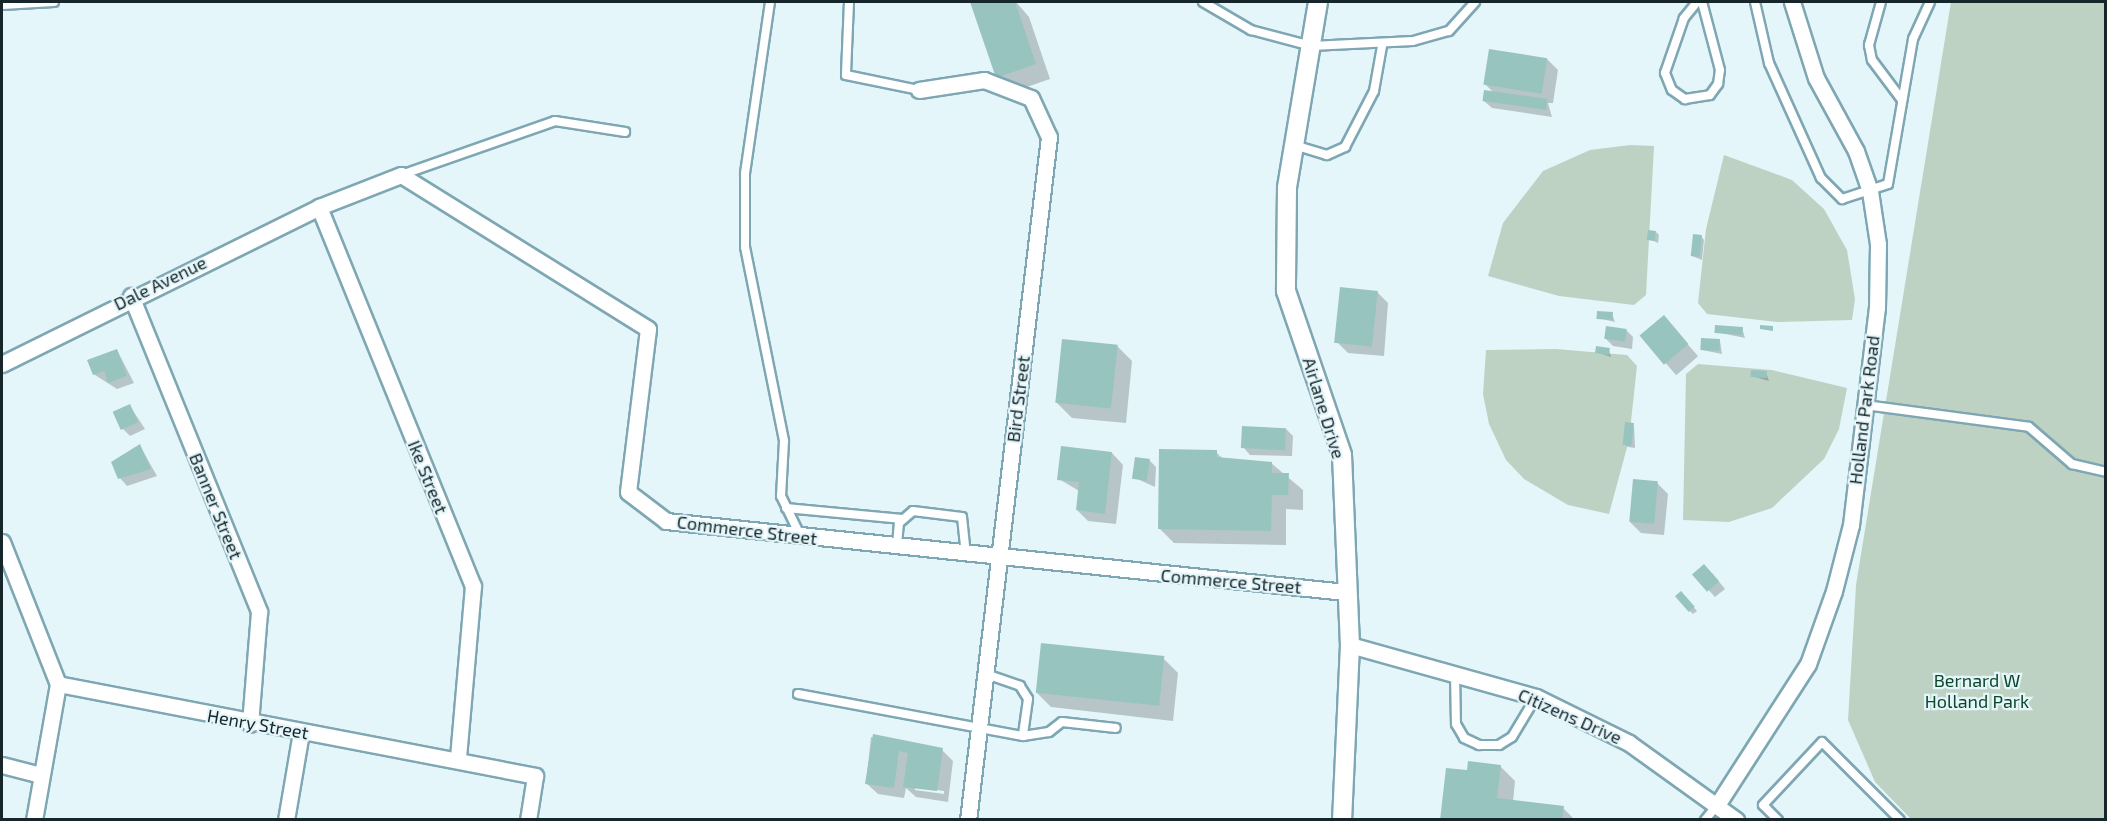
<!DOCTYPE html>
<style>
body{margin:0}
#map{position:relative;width:2107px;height:821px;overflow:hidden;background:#e5f6fb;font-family:"Exo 2",sans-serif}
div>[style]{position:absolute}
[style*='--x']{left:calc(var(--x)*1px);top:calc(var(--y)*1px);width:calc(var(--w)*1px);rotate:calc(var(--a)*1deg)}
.green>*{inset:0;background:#bed2c4}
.shadow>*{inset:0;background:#0003;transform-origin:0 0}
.building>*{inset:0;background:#98c4bf;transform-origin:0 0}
.roads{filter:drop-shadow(2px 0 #7ea7b3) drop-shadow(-2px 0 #7ea7b3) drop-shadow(0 2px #7ea7b3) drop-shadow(0 -2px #7ea7b3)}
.service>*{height:8px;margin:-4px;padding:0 4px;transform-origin:4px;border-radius:4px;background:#fff}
.minor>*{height:15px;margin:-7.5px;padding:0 7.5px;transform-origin:7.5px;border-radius:7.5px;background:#fff}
.tertiary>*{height:18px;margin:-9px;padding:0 9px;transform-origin:9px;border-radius:9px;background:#fff}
span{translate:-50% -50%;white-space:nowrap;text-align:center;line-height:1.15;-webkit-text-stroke:4.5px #e5f6fb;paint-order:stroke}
.street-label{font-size:18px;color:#16262b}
.park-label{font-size:18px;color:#0d472a}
.frame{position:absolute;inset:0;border:3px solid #16262b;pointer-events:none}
</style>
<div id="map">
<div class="green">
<i style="clip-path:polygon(1951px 2px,2105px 2px,2105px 819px,1911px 819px,1875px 782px,1848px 720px,1856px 585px)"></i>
<i style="clip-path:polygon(1630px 145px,1654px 146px,1646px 295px,1634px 305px,1559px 296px,1488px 276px,1503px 223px,1543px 171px,1590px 150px)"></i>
<i style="clip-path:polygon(1724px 155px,1792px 180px,1824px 209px,1847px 250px,1855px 299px,1852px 320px,1777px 322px,1707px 314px,1698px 303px,1706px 229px)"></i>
<i style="clip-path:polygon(1556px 349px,1627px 355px,1637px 366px,1629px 440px,1609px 514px,1568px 505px,1524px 479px,1506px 460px,1489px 424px,1483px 394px,1486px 350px)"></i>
<i style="clip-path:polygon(1698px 364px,1772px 370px,1847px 388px,1839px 429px,1824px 459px,1772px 508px,1729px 522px,1683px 520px,1686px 374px)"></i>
</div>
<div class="shadow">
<i style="clip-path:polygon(972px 2px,1016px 2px,1029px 17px,1050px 79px,1012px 92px,997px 77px)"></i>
<i style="clip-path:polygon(1547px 59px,1558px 70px,1553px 103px,1548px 103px,1552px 117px,1492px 108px,1484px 101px,1494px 93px,1485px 84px)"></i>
<i style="clip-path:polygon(1656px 232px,1659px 235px,1658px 243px,1649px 239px)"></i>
<i style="clip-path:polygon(1701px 236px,1704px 240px,1702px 260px,1692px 256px)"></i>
<i style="clip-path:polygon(1377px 292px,1388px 303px,1384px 356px,1348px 353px,1337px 342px)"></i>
<i style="clip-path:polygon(1612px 314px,1615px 322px,1598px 318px)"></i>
<i style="left:1664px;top:317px;width:52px;height:29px;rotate:49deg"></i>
<i style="clip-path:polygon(1742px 328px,1745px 338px,1716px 332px)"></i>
<i style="clip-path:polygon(1626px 330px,1633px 337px,1632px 349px,1613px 346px,1606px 339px)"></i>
<i style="clip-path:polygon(1720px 341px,1722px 354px,1702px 350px)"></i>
<i style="clip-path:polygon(1117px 346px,1132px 361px,1126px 423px,1072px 418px,1057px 403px)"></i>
<i style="clip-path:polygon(117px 350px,134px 383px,117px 389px,95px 375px,89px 361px)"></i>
<i style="clip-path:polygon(1609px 350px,1611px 357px,1596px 352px)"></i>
<i style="clip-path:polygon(1766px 373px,1769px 381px,1752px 376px)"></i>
<i style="clip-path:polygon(130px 406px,145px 429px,130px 436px,123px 429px)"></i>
<i style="clip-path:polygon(1634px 425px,1635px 448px,1628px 447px,1625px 444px)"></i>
<i style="clip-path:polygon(1286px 429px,1293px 436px,1292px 456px,1250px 455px,1243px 447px)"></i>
<i style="clip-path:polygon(140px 446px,157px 476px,127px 486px,120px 478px)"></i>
<i style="clip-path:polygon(1216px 452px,1223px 459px,1271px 463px,1303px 490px,1303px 510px,1286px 509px,1286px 545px,1174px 543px,1159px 528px)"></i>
<i style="clip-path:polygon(1112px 453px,1123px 465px,1116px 524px,1088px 521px,1077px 510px,1079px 491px,1059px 479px)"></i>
<i style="clip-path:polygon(1149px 460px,1156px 467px,1155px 487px,1135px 478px)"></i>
<i style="clip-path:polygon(1657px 483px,1668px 494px,1664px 535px,1641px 533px,1630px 522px)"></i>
<i style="clip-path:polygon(1712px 573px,1725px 589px,1715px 597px,1694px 574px)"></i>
<i style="clip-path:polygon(1684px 596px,1697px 611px,1693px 614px,1690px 611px)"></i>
<i style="clip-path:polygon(1163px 658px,1178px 673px,1173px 721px,1051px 707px,1036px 692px)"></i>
<i style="clip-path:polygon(evenodd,871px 737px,942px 750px,953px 761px,948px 802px,916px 797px,906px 788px,904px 798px,878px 794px,866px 783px,871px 737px,915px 787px,944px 791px,944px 794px,915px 790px,915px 787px)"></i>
<i style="clip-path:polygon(1500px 766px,1515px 781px,1513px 802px,1563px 808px,1575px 820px,1442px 820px,1469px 772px)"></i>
</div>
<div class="building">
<i style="clip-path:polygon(970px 2px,1015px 2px,1036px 64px,996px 78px)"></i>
<i style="left:1489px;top:49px;width:59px;height:36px;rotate:9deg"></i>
<i style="left:1484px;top:90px;width:64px;height:11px;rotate:8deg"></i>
<i style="left:1648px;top:230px;width:8px;height:10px;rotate:7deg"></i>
<i style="left:1693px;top:234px;width:9px;height:22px;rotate:6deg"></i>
<i style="left:1340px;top:287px;width:38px;height:56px;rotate:6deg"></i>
<i style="left:1597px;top:311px;width:16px;height:8px;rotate:4deg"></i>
<i style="left:1664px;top:315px;width:38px;height:32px;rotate:50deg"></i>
<i style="left:1715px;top:325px;width:28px;height:8px;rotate:4deg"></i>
<i style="clip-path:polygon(1760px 325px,1773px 326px,1773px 331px,1760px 329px)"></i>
<i style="left:1606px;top:326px;width:21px;height:13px;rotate:8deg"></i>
<i style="left:1701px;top:338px;width:19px;height:12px;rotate:3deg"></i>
<i style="left:1062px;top:339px;width:56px;height:64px;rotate:6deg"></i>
<i style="left:1596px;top:346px;width:14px;height:7px;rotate:8deg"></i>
<i style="clip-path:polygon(117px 349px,127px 376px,108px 383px,104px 371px,93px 375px,87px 360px)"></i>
<i style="left:1751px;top:370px;width:16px;height:7px;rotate:4deg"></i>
<i style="left:130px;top:404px;width:20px;height:19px;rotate:66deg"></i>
<i style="left:1625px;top:422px;width:9px;height:23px;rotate:6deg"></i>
<i style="left:1242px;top:426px;width:44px;height:22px;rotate:3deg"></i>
<i style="clip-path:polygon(140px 444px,151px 469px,118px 479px,111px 462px)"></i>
<i style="clip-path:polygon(1061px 446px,1112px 452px,1105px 514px,1076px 510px,1079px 482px,1057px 480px)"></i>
<i style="clip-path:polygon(1159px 449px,1217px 450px,1217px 457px,1272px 462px,1272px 473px,1289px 473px,1288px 495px,1272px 495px,1271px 531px,1158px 529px)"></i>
<i style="left:1135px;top:457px;width:15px;height:22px;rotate:8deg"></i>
<i style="left:1633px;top:479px;width:25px;height:43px;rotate:5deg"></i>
<i style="left:1704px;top:564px;width:23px;height:16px;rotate:49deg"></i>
<i style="left:1681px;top:591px;width:21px;height:8px;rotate:49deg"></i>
<i style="left:1041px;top:643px;width:124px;height:50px;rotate:6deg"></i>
<i style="clip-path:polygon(873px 734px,943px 748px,937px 791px,903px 787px,908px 753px,899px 751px,894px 788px,865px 784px)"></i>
<i style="clip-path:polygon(1468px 761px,1501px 765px,1497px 798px,1564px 806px,1562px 820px,1440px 820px,1446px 768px,1467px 770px)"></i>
</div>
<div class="roads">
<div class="service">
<i style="--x:770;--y:2;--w:174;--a:98.3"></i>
<i style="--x:745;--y:174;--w:73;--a:90"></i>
<i style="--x:745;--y:247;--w:198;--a:78.6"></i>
<i style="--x:784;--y:441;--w:55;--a:93.1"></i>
<i style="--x:781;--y:496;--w:43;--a:64"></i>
<i style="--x:849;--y:2;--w:73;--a:92.4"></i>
<i style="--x:846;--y:75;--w:75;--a:11.6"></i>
<i style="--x:1203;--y:2;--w:56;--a:30.3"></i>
<i style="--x:1251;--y:30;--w:62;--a:14.9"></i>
<i style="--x:1311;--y:46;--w:102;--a:-2.8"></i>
<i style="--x:1413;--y:41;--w:37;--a:-16"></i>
<i style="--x:1449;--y:31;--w:39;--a:-48"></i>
<i style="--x:1697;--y:2;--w:21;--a:129"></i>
<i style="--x:1684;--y:18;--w:58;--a:109.1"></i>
<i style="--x:1665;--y:73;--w:18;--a:68"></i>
<i style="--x:1672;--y:90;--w:16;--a:35"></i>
<i style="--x:1685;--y:99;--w:25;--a:-9"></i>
<i style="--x:1710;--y:95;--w:14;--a:-54"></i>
<i style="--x:1718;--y:84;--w:14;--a:-82"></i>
<i style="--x:1720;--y:70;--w:70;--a:-104.8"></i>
<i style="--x:1755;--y:2;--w:63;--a:77.1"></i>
<i style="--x:1769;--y:63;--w:126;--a:65.7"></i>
<i style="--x:1821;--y:178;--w:30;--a:45"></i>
<i style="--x:1842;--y:199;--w:48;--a:-18.1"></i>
<i style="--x:1888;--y:184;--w:147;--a:-80.2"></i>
<i style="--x:1913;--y:39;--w:41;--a:-65.3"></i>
<i style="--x:1881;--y:2;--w:45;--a:105.6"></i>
<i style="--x:1869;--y:45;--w:15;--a:79"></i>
<i style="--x:1872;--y:60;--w:50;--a:53.1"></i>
<i style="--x:2;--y:5;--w:52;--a:-3.3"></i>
<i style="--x:1294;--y:145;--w:34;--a:17"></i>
<i style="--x:1327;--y:155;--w:20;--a:-24"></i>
<i style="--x:1345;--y:147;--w:63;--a:-62.6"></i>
<i style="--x:1374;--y:91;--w:46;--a:-79.9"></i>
<i style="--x:401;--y:175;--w:163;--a:-19.3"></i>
<i style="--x:555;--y:121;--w:71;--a:8.9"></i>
<i style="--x:1865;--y:405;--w:165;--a:7.6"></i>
<i style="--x:2029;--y:427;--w:57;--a:40.7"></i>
<i style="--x:2072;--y:464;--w:35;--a:13"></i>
<i style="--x:786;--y:508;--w:117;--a:5.4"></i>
<i style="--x:897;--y:545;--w:22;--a:-85"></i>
<i style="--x:899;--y:523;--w:18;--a:-41"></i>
<i style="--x:913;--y:511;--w:49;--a:7"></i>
<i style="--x:962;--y:517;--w:36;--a:84"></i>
<i style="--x:1455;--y:673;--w:51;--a:88.9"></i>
<i style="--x:1456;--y:724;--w:16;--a:60"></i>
<i style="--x:1464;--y:738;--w:17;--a:25"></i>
<i style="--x:1479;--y:745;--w:20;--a:0"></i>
<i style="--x:1499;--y:745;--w:15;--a:-32"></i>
<i style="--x:1512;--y:737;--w:47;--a:-59"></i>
<i style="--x:986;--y:674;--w:36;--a:19"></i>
<i style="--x:1020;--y:686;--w:15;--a:58"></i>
<i style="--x:1028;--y:699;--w:37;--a:98"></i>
<i style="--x:798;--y:694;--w:229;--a:10.6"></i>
<i style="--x:1023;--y:736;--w:26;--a:-9"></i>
<i style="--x:1049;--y:732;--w:16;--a:-38"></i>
<i style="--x:1062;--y:722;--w:54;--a:6.3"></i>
<i style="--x:1705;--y:820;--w:21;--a:-51"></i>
<i style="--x:1778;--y:820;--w:21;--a:-135"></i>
<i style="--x:1763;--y:805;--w:86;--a:-46.9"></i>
<i style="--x:1822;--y:742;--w:110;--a:45"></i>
</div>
<div class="minor">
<i style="--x:919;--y:90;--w:66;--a:-8.7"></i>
<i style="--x:984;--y:80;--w:50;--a:21"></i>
<i style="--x:1031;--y:98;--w:43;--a:65.2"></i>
<i style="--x:1049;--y:137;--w:688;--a:96.76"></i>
<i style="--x:319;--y:207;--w:409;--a:67.9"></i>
<i style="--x:473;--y:586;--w:174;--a:95"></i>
<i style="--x:131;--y:296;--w:341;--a:67.9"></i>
<i style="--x:259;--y:612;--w:112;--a:94.6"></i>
<i style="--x:2;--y:364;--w:354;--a:-26.3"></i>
<i style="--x:319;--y:207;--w:88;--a:-21.3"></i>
<i style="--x:401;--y:175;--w:291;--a:31.9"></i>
<i style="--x:648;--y:329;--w:164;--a:97"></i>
<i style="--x:628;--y:492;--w:48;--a:37.3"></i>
<i style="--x:666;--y:521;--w:683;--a:5.97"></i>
<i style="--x:2;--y:542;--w:153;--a:68.5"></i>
<i style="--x:58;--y:684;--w:138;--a:100"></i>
<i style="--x:1350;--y:645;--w:193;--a:15.6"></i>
<i style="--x:1536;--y:697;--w:104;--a:26.3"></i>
<i style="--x:1629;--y:743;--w:132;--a:35.7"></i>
<i style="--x:58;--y:684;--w:486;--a:10.9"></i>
<i style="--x:535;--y:776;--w:45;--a:99"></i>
<i style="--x:2;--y:765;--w:40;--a:14.4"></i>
<i style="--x:1719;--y:802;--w:164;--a:-57.2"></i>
<i style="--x:1808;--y:664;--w:77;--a:-70.4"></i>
<i style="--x:1834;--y:591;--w:68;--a:-75.6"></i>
<i style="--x:1851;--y:525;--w:219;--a:-83.2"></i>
<i style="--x:1877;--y:308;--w:64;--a:-89.1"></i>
<i style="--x:1878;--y:244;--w:54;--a:-98.6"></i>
<i style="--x:1870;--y:191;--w:42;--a:-109.3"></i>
<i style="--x:1856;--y:151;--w:83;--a:-118.7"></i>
<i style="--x:1816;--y:78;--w:80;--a:-107.5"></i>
<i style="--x:286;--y:820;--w:89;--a:-80.3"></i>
</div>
<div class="tertiary">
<i style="--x:1318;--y:2;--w:189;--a:99.5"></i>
<i style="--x:1287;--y:188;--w:103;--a:90.6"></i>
<i style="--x:1286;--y:291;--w:173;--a:71.1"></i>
<i style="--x:1342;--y:455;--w:190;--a:87.6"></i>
<i style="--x:1350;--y:645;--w:175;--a:92.6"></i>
</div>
</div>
<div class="street-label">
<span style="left:160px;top:283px;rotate:-26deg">Dale Avenue</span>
<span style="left:1018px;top:399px;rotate:-83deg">Bird Street</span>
<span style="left:1324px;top:408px;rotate:73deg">Airlane Drive</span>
<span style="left:1864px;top:410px;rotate:-83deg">Holland Park Road</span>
<span style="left:428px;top:477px;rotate:68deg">Ike Street</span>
<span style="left:216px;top:506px;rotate:68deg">Banner Street</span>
<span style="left:747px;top:530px;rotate:7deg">Commerce Street</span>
<span style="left:1231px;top:581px;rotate:5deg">Commerce Street</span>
<span style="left:1570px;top:716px;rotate:24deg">Citizens Drive</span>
<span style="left:258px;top:724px;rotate:10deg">Henry Street</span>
</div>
<div class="park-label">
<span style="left:1977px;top:691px">Bernard W<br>Holland Park</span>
</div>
<div class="frame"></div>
</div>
